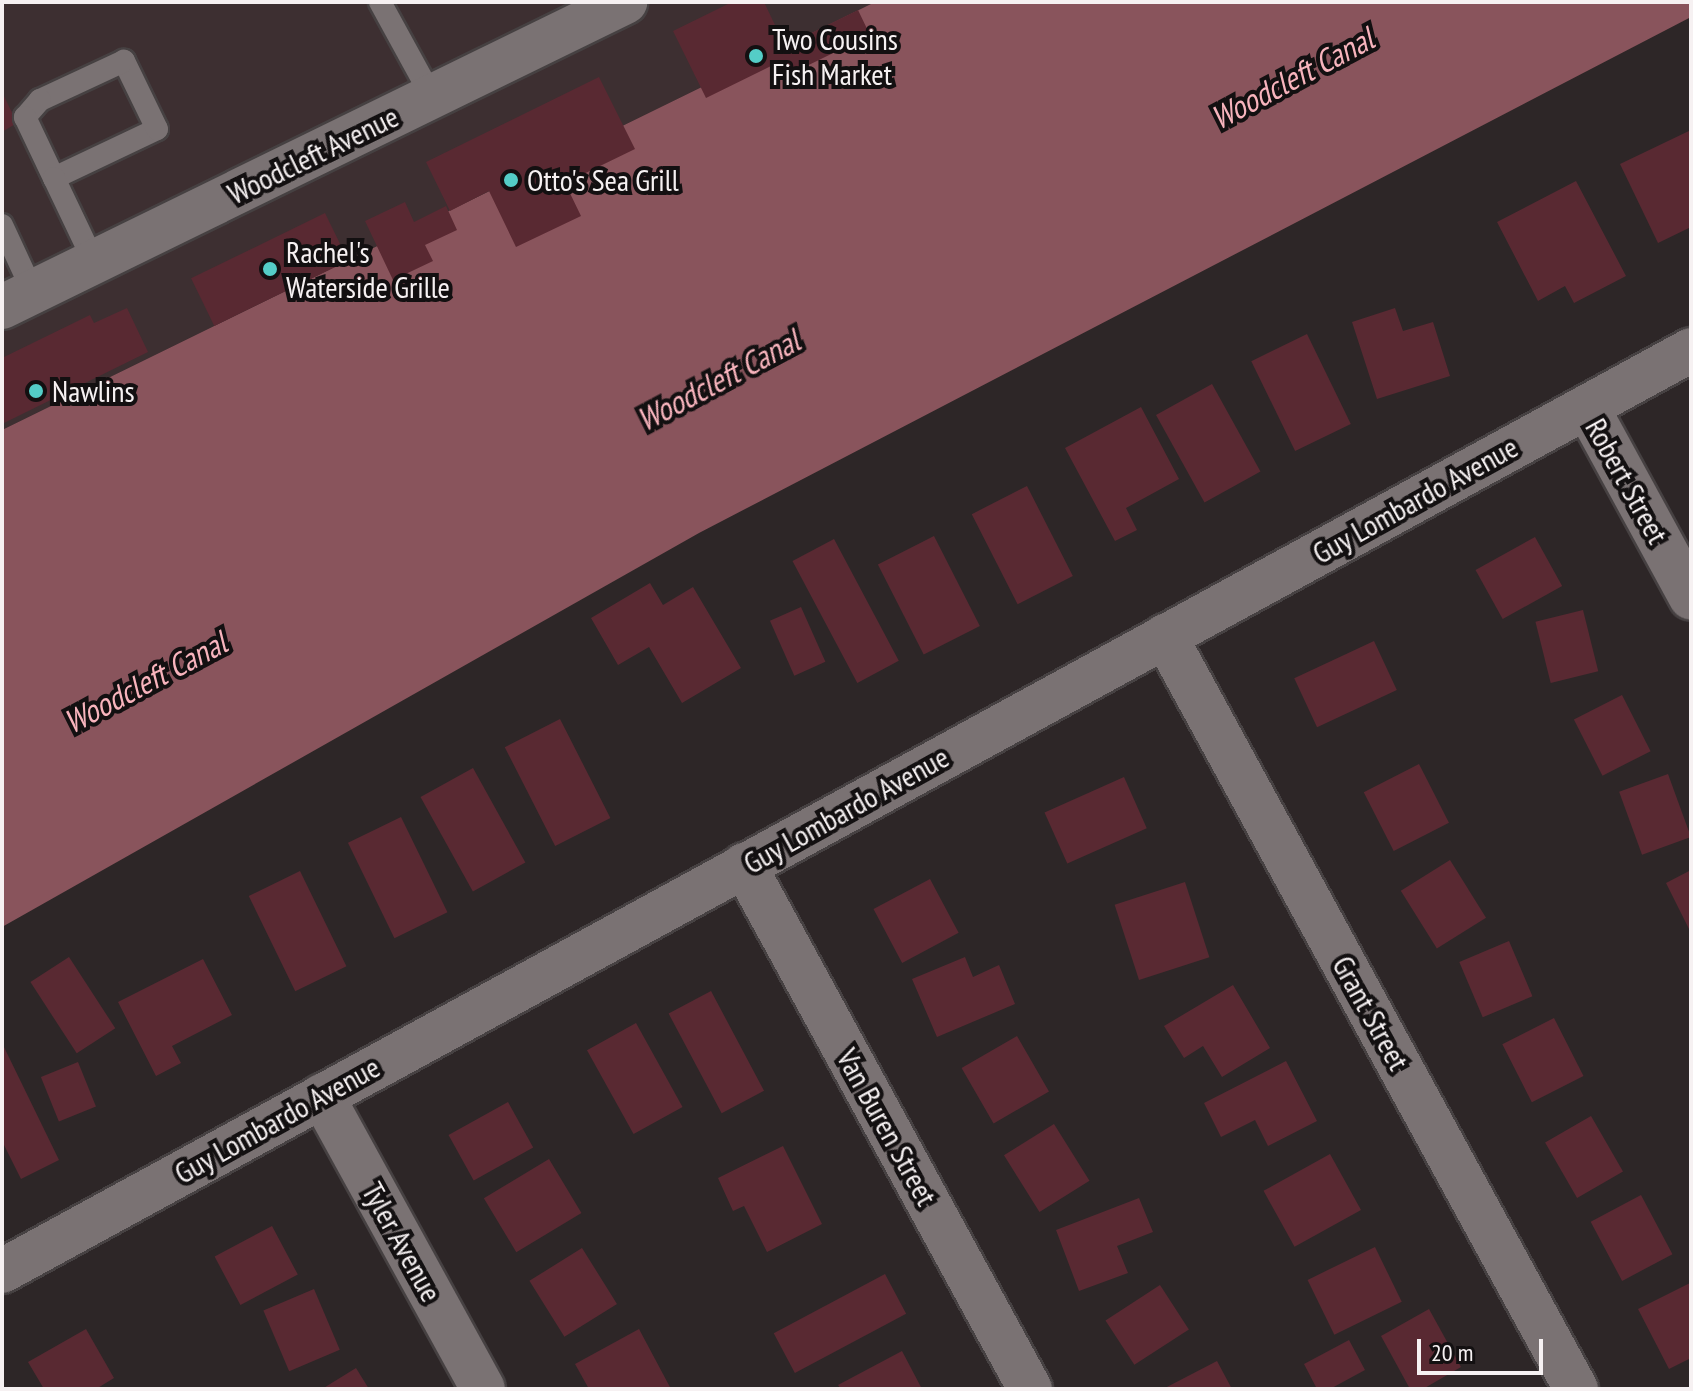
<!DOCTYPE html>
<style>
body{margin:0}
#map{position:relative;width:1693px;height:1391px;overflow:hidden;background:#2d2627;font-family:"PT Sans Narrow",sans-serif}
div>[style]{position:absolute}
[style*='--x']{left:calc(var(--x)*1px);top:calc(var(--y)*1px);width:calc(var(--w)*1px);rotate:calc(var(--a)*1deg)}
.built>*{inset:0;background:#3d2f31}
.water>*{inset:0;background:#89545c}
.building>*{inset:0;background:#592932;transform-origin:0 0}
.roads{filter:drop-shadow(2px 0 #464142) drop-shadow(-2px 0 #464142) drop-shadow(0 2px #464142) drop-shadow(0 -2px #464142)}
.service>*{height:22px;margin:-11px;padding:0 11px;transform-origin:11px;border-radius:11px;background:#7a7273}
.minor>*{height:44px;margin:-22px;padding:0 22px;transform-origin:22px;border-radius:22px;background:#7a7273}
.tertiary>*{height:44px;margin:-22px;padding:0 22px;transform-origin:22px;border-radius:22px;background:#7a7273}
.dots>*{width:22px;height:22px;translate:-50% -50%;box-sizing:border-box;border:4px solid #131011;border-radius:50%}
span{translate:-50% -50%;white-space:nowrap;text-align:center;line-height:1.15;-webkit-text-stroke:8px #131011;paint-order:stroke}
.poi-label{font-size:30px;color:#f6f1f2}
.left{translate:0 -50%;text-align:left}
.street-label{font-size:30px;color:#f6f1f2}
.water-label{font-size:32px;color:#f8b4bd;font-style:italic}
.frame{position:absolute;inset:0;border:4px solid #f6f1f2;pointer-events:none}
.scale{position:absolute;left:1417px;top:1339px;width:126px;height:36px;box-sizing:border-box;border:4px solid #f6f1f2;border-top:0;padding-left:10px;font-size:24px;line-height:28px;white-space:nowrap;color:#f6f1f2;-webkit-text-stroke:6px #131011;paint-order:stroke}
</style>
<div id="map">
<div class="built">
<i style="clip-path:polygon(2px 2px,875px 2px,2px 430px)"></i>
</div>
<div class="water">
<i style="clip-path:polygon(875px 2px,1691px 2px,1691px 17px,699px 533px,2px 927px,2px 430px)"></i>
</div>
<div class="building">
<i style="clip-path:polygon(732px 2px,764px 2px,785px 46px,858px 10px,870px 35px,778px 80px,771px 66px,706px 98px,673px 31px)"></i>
<i style="clip-path:polygon(599px 77px,635px 149px,565px 183px,581px 216px,516px 247px,489px 191px,450px 211px,426px 162px)"></i>
<i style="clip-path:polygon(2px 92px,17px 123px,2px 132px)"></i>
<i style="clip-path:polygon(1691px 130px,1691px 227px,1658px 243px,1620px 164px)"></i>
<i style="clip-path:polygon(1576px 181px,1626px 276px,1574px 303px,1565px 286px,1538px 301px,1497px 222px)"></i>
<i style="clip-path:polygon(405px 202px,414px 222px,446px 206px,457px 230px,425px 245px,433px 261px,393px 280px,365px 221px)"></i>
<i style="left:325px;top:213px;width:53px;height:149px;rotate:64deg"></i>
<i style="clip-path:polygon(127px 308px,148px 352px,2px 424px,2px 358px,90px 315px,94px 323px)"></i>
<i style="clip-path:polygon(1395px 308px,1403px 331px,1433px 322px,1450px 376px,1377px 399px,1352px 322px)"></i>
<i style="left:1307px;top:334px;width:100px;height:62px;rotate:64deg"></i>
<i style="left:1212px;top:384px;width:100px;height:64px;rotate:61deg"></i>
<i style="clip-path:polygon(1141px 407px,1179px 479px,1126px 508px,1137px 530px,1115px 541px,1065px 448px)"></i>
<i style="left:1027px;top:486px;width:101px;height:62px;rotate:63deg"></i>
<i style="left:934px;top:536px;width:101px;height:63px;rotate:63deg"></i>
<i style="left:1535px;top:537px;width:56px;height:68px;rotate:61deg"></i>
<i style="left:834px;top:539px;width:138px;height:47px;rotate:62deg"></i>
<i style="clip-path:polygon(650px 583px,663px 605px,693px 587px,741px 668px,682px 703px,649px 647px,618px 665px,591px 618px)"></i>
<i style="left:801px;top:607px;width:60px;height:34px;rotate:66deg"></i>
<i style="left:1583px;top:610px;width:63px;height:49px;rotate:76deg"></i>
<i style="left:1374px;top:641px;width:54px;height:88px;rotate:65deg"></i>
<i style="left:1622px;top:695px;width:63px;height:54px;rotate:63deg"></i>
<i style="left:560px;top:719px;width:111px;height:62px;rotate:63deg"></i>
<i style="left:1419px;top:764px;width:66px;height:62px;rotate:63deg"></i>
<i style="left:473px;top:768px;width:108px;height:60px;rotate:61deg"></i>
<i style="left:1668px;top:774px;width:67px;height:52px;rotate:70deg"></i>
<i style="left:1124px;top:777px;width:56px;height:87px;rotate:66deg"></i>
<i style="left:401px;top:817px;width:106px;height:59px;rotate:64deg"></i>
<i style="left:1450px;top:860px;width:68px;height:58px;rotate:58deg"></i>
<i style="clip-path:polygon(1691px 870px,1691px 933px,1666px 883px)"></i>
<i style="left:300px;top:871px;width:106px;height:57px;rotate:64deg"></i>
<i style="left:930px;top:879px;width:61px;height:64px;rotate:62deg"></i>
<i style="left:1185px;top:882px;width:79px;height:74px;rotate:72deg"></i>
<i style="left:1509px;top:941px;width:60px;height:54px;rotate:67deg"></i>
<i style="left:69px;top:957px;width:85px;height:46px;rotate:57deg"></i>
<i style="clip-path:polygon(965px 957px,973px 977px,999px 965px,1015px 1004px,937px 1037px,912px 979px)"></i>
<i style="clip-path:polygon(203px 959px,232px 1015px,172px 1046px,181px 1063px,156px 1076px,118px 1002px)"></i>
<i style="clip-path:polygon(1233px 985px,1270px 1048px,1222px 1077px,1203px 1046px,1184px 1058px,1164px 1026px)"></i>
<i style="left:711px;top:991px;width:113px;height:48px;rotate:62deg"></i>
<i style="left:1554px;top:1018px;width:65px;height:58px;rotate:63deg"></i>
<i style="left:636px;top:1023px;width:96px;height:56px;rotate:61deg"></i>
<i style="left:1017px;top:1036px;width:64px;height:64px;rotate:60deg"></i>
<i style="clip-path:polygon(2px 1043px,59px 1160px,21px 1179px,2px 1141px)"></i>
<i style="clip-path:polygon(1286px 1061px,1317px 1121px,1268px 1146px,1255px 1120px,1221px 1137px,1204px 1103px)"></i>
<i style="left:78px;top:1062px;width:48px;height:40px;rotate:68deg"></i>
<i style="left:508px;top:1102px;width:52px;height:68px;rotate:61deg"></i>
<i style="left:1591px;top:1116px;width:64px;height:53px;rotate:60deg"></i>
<i style="left:1054px;top:1124px;width:67px;height:59px;rotate:58deg"></i>
<i style="clip-path:polygon(783px 1146px,822px 1224px,767px 1252px,744px 1206px,733px 1211px,718px 1178px)"></i>
<i style="left:1330px;top:1154px;width:64px;height:76px;rotate:61deg"></i>
<i style="left:549px;top:1159px;width:63px;height:76px;rotate:59deg"></i>
<i style="left:1641px;top:1195px;width:67px;height:57px;rotate:62deg"></i>
<i style="clip-path:polygon(1139px 1198px,1153px 1232px,1117px 1246px,1128px 1273px,1079px 1291px,1056px 1230px)"></i>
<i style="left:272px;top:1226px;width:55px;height:65px;rotate:62deg"></i>
<i style="left:1375px;top:1247px;width:61px;height:75px;rotate:64deg"></i>
<i style="left:582px;top:1248px;width:66px;height:62px;rotate:58deg"></i>
<i style="left:885px;top:1274px;width:45px;height:126px;rotate:62deg"></i>
<i style="clip-path:polygon(1690px 1283px,1691px 1358px,1669px 1369px,1638px 1309px)"></i>
<i style="left:1160px;top:1285px;width:53px;height:65px;rotate:57deg"></i>
<i style="left:314px;top:1289px;width:66px;height:55px;rotate:67deg"></i>
<i style="clip-path:polygon(1429px 1309px,1461px 1367px,1423px 1389px,1410px 1389px,1381px 1336px)"></i>
<i style="clip-path:polygon(86px 1329px,114px 1378px,96px 1389px,44px 1389px,28px 1362px)"></i>
<i style="clip-path:polygon(639px 1329px,671px 1389px,589px 1389px,575px 1364px)"></i>
<i style="clip-path:polygon(1349px 1340px,1365px 1370px,1330px 1389px,1317px 1389px,1304px 1364px)"></i>
<i style="clip-path:polygon(902px 1351px,922px 1389px,841px 1389px,838px 1385px)"></i>
<i style="clip-path:polygon(1217px 1361px,1232px 1389px,1163px 1389px)"></i>
<i style="clip-path:polygon(356px 1368px,369px 1389px,322px 1389px)"></i>
</div>
<div class="roads">
<div class="service">
<i style="--x:380;--y:2;--w:108;--a:61.3"></i>
<i style="--x:54;--y:178;--w:114;--a:-25.4"></i>
<i style="--x:157;--y:129;--w:76;--a:-115.9"></i>
<i style="--x:124;--y:61;--w:93;--a:155.1"></i>
<i style="--x:40;--y:100;--w:23;--a:131"></i>
<i style="--x:25;--y:117;--w:68;--a:64.6"></i>
<i style="--x:54;--y:178;--w:93;--a:64.5"></i>
<i style="--x:2;--y:225;--w:74;--a:65.2"></i>
</div>
<div class="minor">
<i style="--x:2;--y:307;--w:694;--a:-26.08"></i>
<i style="--x:1587;--y:407;--w:217;--a:61.4"></i>
<i style="--x:1165;--y:636;--w:858;--a:61.37"></i>
<i style="--x:744;--y:865;--w:597;--a:61.37"></i>
<i style="--x:322;--y:1096;--w:334;--a:61.2"></i>
</div>
<div class="tertiary">
<i style="--x:2;--y:1271;--w:1924;--a:-28.6"></i>
</div>
</div>
<div class="dots">
<i style="left:756px;top:56px;background:#54cdc7"></i>
<i style="left:511px;top:180px;background:#54cdc7"></i>
<i style="left:270px;top:269px;background:#54cdc7"></i>
<i style="left:36px;top:391px;background:#54cdc7"></i>
</div>
<div class="poi-label">
<span class="left" style="left:772px;top:56px">Two Cousins<br>Fish Market</span>
<span class="left" style="left:527px;top:180px">Otto's Sea Grill</span>
<span class="left" style="left:286px;top:269px">Rachel's<br>Waterside Grille</span>
<span class="left" style="left:52px;top:391px">Nawlins</span>
</div>
<div class="street-label">
<span style="left:313px;top:155px;rotate:-26deg">Woodcleft Avenue</span>
<span style="left:1627px;top:481px;rotate:61deg">Robert Street</span>
<span style="left:1415px;top:500px;rotate:-29deg">Guy Lombardo Avenue</span>
<span style="left:846px;top:810px;rotate:-29deg">Guy Lombardo Avenue</span>
<span style="left:1371px;top:1013px;rotate:61deg">Grant Street</span>
<span style="left:277px;top:1120px;rotate:-29deg">Guy Lombardo Avenue</span>
<span style="left:887px;top:1127px;rotate:61deg">Van Buren Street</span>
<span style="left:402px;top:1242px;rotate:61deg">Tyler Avenue</span>
</div>
<div class="water-label">
<span style="left:1292px;top:78px;rotate:-28deg">Woodcleft Canal</span>
<span style="left:718px;top:380px;rotate:-28deg">Woodcleft Canal</span>
<span style="left:145px;top:682px;rotate:-28deg">Woodcleft Canal</span>
</div>
<div class="frame"></div>
<div class="scale">20 m</div>
</div>
